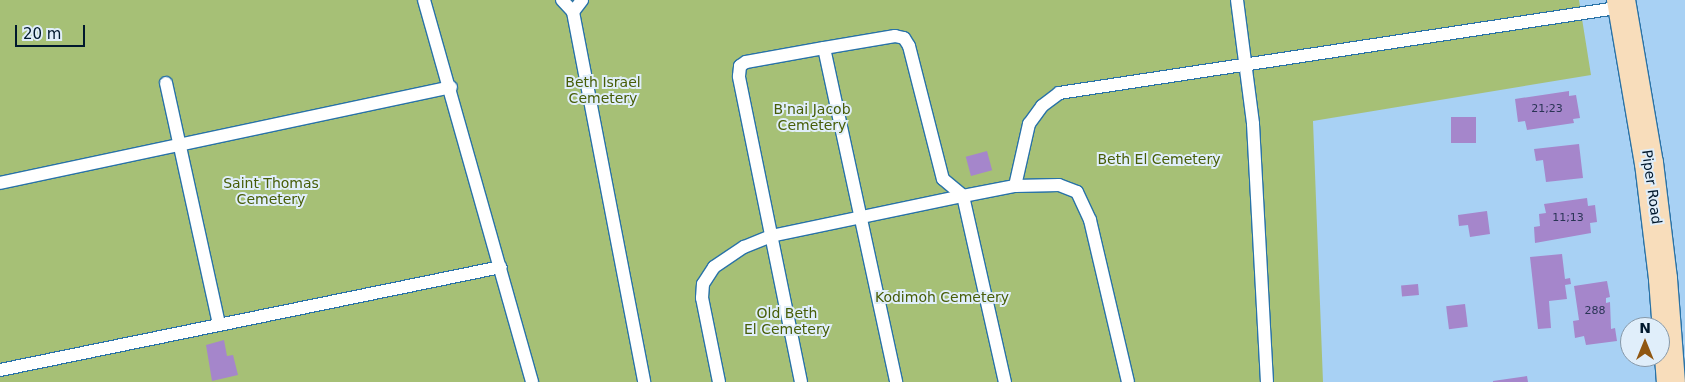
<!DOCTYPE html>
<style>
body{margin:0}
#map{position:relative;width:1685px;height:382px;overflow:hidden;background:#a8d1f4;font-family:"DejaVu Sans",sans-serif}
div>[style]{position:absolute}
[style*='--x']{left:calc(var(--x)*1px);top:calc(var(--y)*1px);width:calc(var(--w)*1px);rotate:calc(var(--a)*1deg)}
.green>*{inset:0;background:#a6c076}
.building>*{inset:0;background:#a586cb;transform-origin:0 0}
.roads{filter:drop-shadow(1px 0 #2972a7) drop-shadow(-1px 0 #2972a7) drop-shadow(0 1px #2972a7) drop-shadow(0 -1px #2972a7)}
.lane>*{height:12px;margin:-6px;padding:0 6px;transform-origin:6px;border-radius:6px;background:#fff}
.secondary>*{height:28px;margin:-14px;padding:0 14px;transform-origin:14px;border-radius:14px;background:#f8ddbb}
span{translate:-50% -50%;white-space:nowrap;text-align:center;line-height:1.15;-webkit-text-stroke:4px #e0eefa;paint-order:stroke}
.number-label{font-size:11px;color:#293454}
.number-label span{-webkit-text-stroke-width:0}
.park-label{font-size:14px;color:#475d07}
.street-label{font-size:14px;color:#00182d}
.north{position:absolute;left:1620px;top:317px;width:50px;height:50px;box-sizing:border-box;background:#e0eefa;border:1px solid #8698a8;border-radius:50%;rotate:0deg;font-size:14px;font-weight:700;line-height:20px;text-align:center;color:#00182d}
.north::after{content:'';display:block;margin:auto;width:18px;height:22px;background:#905712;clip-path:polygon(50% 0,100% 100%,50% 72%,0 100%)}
.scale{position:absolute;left:15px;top:25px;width:70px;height:22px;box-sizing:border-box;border:2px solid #00182d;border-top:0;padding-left:6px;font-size:15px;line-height:18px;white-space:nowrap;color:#00182d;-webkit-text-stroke:4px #e0eefa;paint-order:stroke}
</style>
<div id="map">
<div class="green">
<i style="clip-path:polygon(0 0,1579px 0,1591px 75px,1313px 121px,1323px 382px,0 382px)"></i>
</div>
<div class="building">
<i style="clip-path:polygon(1569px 91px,1569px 96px,1576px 95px,1580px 118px,1573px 119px,1574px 123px,1527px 130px,1525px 121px,1518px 122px,1515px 99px)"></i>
<i style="left:1451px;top:117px;width:25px;height:26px"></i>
<i style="clip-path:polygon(1579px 144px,1583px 178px,1546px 182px,1543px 160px,1536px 161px,1534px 149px)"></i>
<i style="left:987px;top:151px;width:20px;height:22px;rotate:75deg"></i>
<i style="clip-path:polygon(1587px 198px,1588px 206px,1595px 205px,1597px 222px,1590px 223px,1591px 233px,1535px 243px,1534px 227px,1540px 226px,1539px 214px,1546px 213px,1544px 204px)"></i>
<i style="clip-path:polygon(1487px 211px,1490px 234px,1470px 237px,1468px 225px,1459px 226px,1458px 215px)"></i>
<i style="clip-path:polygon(1562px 254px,1565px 279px,1570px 278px,1571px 284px,1565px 285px,1567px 299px,1549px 301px,1551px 328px,1538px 329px,1530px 257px)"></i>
<i style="clip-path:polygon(1607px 281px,1610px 297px,1606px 298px,1606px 303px,1610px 302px,1611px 329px,1615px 328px,1617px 341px,1586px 345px,1584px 336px,1575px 338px,1573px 321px,1579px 320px,1574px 286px)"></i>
<i style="left:1418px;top:284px;width:11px;height:17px;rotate:85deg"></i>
<i style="left:1465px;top:304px;width:23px;height:19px;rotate:83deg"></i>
<i style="clip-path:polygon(224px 340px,227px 356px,233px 355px,238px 375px,212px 381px,206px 345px)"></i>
<i style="clip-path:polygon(1527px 376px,1528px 382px,1493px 382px,1493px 381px)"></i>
</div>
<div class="roads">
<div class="lane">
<i style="--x:424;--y:0;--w:397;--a:74.2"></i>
<i style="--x:562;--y:0;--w:16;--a:47"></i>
<i style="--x:573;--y:12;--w:377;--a:79.1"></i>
<i style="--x:1237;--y:0;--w:125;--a:82.6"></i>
<i style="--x:1253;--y:124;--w:258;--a:86.9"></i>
<i style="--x:573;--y:12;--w:15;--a:-53"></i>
<i style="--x:824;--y:48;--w:72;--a:-9.6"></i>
<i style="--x:895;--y:36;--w:9;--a:13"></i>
<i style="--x:904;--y:38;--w:9;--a:58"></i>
<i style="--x:909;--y:46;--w:137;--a:75.7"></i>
<i style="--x:943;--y:179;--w:26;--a:40"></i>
<i style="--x:963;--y:196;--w:191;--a:77.3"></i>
<i style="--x:166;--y:83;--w:247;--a:77.6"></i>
<i style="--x:0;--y:183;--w:461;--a:-12"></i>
<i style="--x:1015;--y:186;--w:64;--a:-77.3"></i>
<i style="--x:1029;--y:124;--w:22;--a:-54"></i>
<i style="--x:1042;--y:106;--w:21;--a:-37"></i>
<i style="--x:1059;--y:93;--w:571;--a:-8.67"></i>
<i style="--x:0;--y:370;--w:511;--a:-11.62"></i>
<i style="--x:719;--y:382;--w:86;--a:-101.4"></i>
<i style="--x:702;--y:298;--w:14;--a:-86"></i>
<i style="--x:703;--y:284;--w:20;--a:-57"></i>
<i style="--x:714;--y:267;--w:36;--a:-34"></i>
<i style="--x:744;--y:247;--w:29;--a:-22"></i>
<i style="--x:771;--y:236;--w:196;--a:-11.8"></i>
<i style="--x:963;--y:196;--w:53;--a:-10.9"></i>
<i style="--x:1015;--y:186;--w:44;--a:-1.3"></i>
<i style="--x:1059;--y:185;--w:19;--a:21"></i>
<i style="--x:1077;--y:192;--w:31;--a:65"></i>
<i style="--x:1090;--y:220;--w:166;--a:76.8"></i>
<i style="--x:801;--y:382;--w:312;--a:-101.5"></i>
<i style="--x:739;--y:76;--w:10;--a:-84"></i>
<i style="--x:740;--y:66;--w:7;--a:-34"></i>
<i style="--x:746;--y:62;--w:79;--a:-10.2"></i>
<i style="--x:824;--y:48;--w:342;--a:77.8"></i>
</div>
<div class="secondary">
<i style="--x:1621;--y:0;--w:165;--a:80.3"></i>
<i style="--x:1649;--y:163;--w:117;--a:83.1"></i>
<i style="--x:1663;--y:279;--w:103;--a:85.6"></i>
</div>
</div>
<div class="number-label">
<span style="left:1547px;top:109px">21;23</span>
<span style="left:1568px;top:218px">11;13</span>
<span style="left:1595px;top:311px">288</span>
</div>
<div class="park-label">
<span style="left:603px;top:90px">Beth Israel<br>Cemetery</span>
<span style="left:812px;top:117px">B'nai Jacob<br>Cemetery</span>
<span style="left:1159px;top:159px">Beth El Cemetery</span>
<span style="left:271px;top:191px">Saint Thomas<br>Cemetery</span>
<span style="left:942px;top:297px">Kodimoh Cemetery</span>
<span style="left:787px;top:321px">Old Beth<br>El Cemetery</span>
</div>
<div class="street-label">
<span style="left:1652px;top:187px;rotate:82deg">Piper Road</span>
</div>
<div class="north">N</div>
<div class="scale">20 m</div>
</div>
